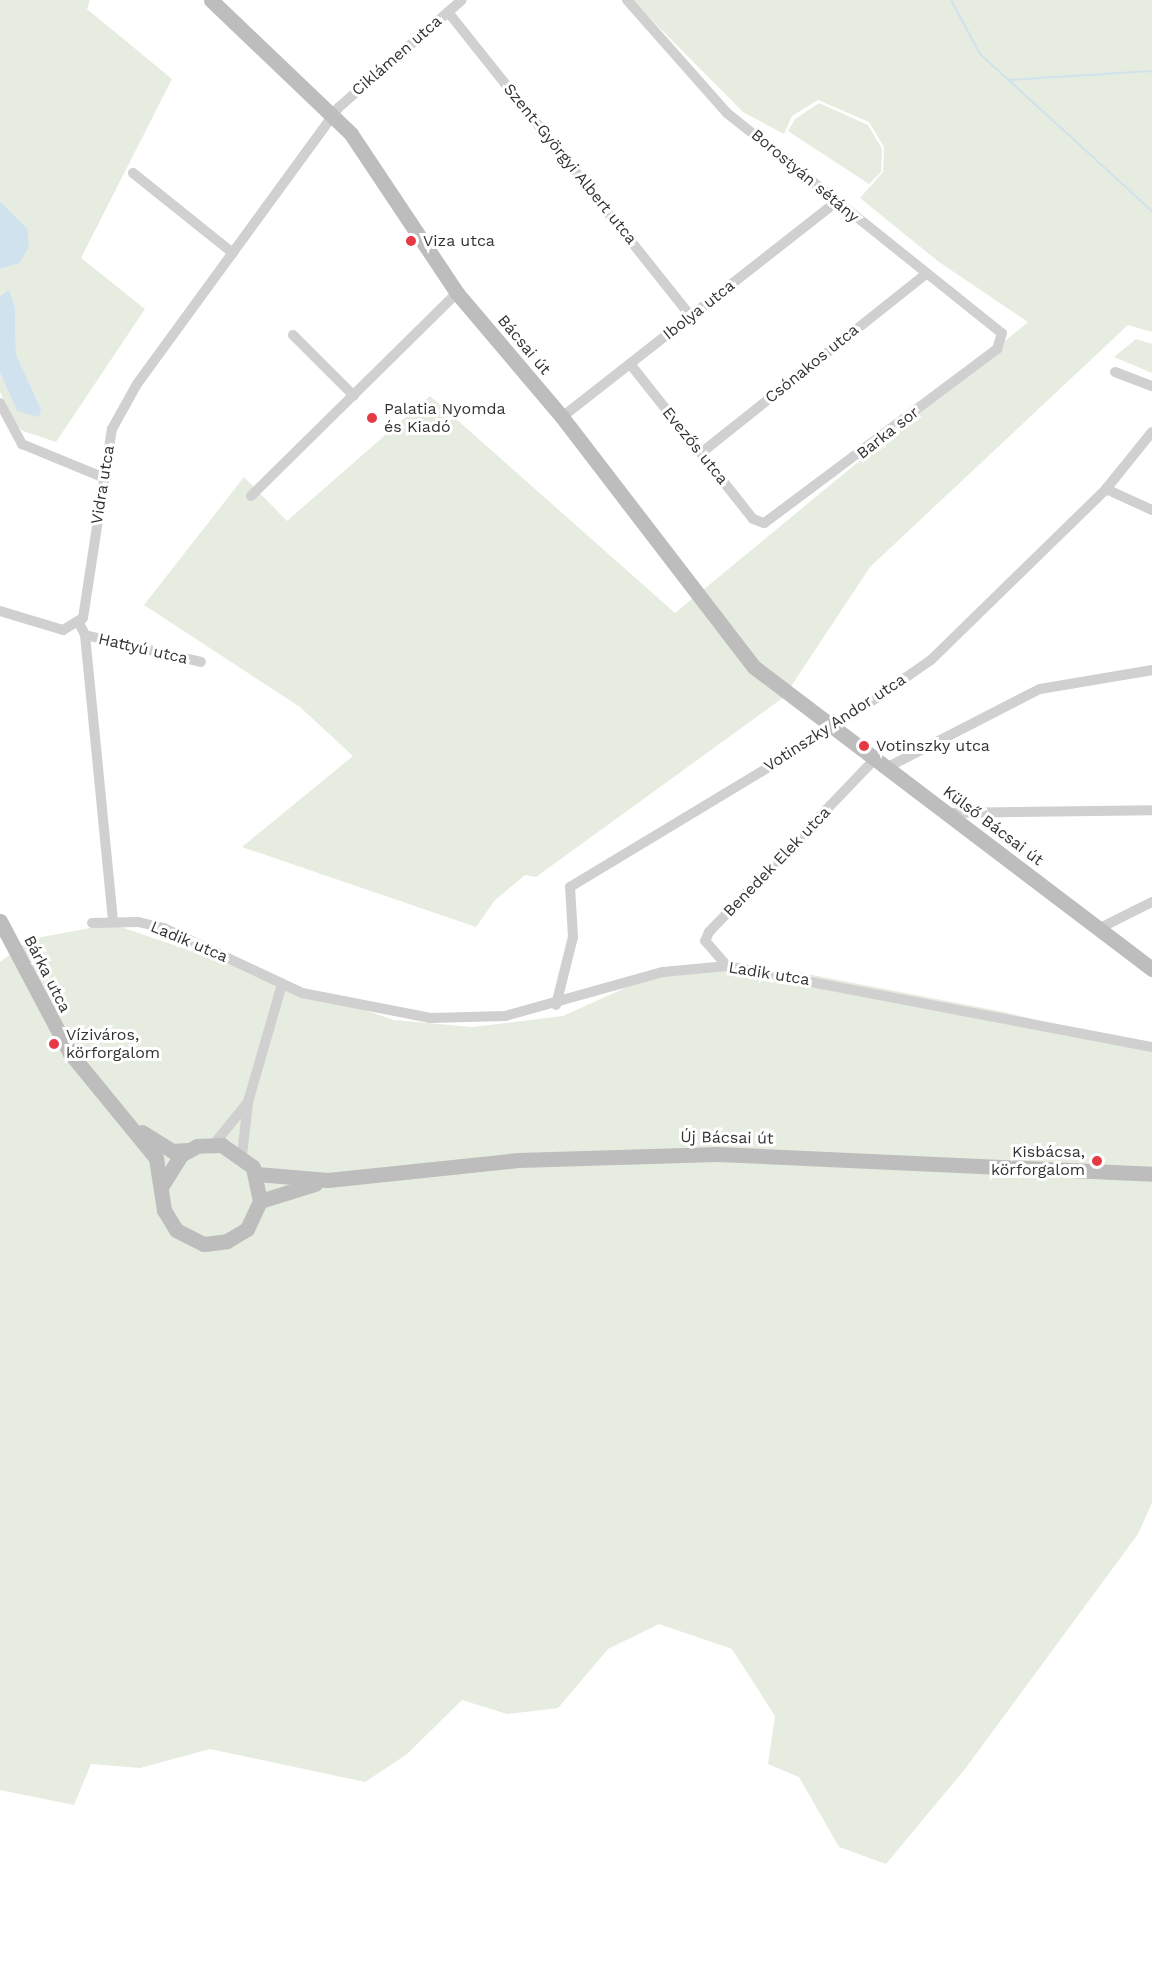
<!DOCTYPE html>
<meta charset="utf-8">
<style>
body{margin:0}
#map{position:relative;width:1152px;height:1964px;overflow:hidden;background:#fff;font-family:"Work Sans",sans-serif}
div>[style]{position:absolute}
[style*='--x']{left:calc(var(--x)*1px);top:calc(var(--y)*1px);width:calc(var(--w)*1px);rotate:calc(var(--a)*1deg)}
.green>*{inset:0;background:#e6ecdf}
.water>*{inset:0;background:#cfe2ee}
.stream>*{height:2px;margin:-1px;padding:0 1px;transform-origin:1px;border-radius:1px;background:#cfe2ee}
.street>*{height:10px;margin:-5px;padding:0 5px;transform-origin:5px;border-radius:5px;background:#d0d0d0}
.secondary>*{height:15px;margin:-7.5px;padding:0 7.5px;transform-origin:7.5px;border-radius:7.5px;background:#bdbdbd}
.dots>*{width:16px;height:16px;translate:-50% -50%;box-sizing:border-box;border:3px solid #fff;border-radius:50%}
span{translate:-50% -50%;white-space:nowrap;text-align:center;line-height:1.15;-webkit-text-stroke:6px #fff;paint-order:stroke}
.street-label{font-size:16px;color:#333}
.poi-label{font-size:16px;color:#333}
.left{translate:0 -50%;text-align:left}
.right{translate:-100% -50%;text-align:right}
</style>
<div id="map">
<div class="green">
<i style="clip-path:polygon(0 0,90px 0,87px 9px,172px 79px,81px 258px,145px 309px,56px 442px,23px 431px,12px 421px,0 392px,0 373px,17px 411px,41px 409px,16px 354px,15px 307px,9px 291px,0 296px,0 269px,20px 263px,27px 228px,0 201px)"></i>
<i style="clip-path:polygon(632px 0,1152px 0,1152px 332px,1128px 325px,870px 567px,784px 697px,536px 877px,525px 875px,495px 900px,476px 927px,242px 847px,353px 756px,300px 707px,144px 605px,244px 477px,287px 521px,430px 396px,675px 613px,1028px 322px,939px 262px,860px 198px,883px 172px,884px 147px,869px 122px,818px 100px,792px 116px,784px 134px,743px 112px)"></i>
<i style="clip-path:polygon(819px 103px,868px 125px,882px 149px,881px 172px,869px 184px,788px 131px,795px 119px)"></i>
<i style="clip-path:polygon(1136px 339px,1152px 344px,1152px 373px,1114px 357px)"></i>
<i style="clip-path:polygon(112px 924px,394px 1020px,472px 1027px,563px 1016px,645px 979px,725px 966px,797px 972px,1004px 1012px,1152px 1049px,1152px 1503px,1138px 1534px,965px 1769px,886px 1864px,839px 1847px,799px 1777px,768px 1764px,775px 1716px,732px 1649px,659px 1624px,608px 1649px,558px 1708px,507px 1714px,462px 1700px,406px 1755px,365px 1782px,210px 1749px,140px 1768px,91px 1764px,74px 1805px,0 1790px,0 962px,31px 939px)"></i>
</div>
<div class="water">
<i style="clip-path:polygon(0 201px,27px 228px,29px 246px,20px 263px,0 269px)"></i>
<i style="clip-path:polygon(9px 290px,15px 307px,16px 354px,41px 409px,39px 417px,17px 411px,0 373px,0 296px)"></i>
</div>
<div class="stream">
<i style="--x:951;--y:0;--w:61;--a:61.8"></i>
<i style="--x:980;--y:54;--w:233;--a:42.4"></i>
<i style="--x:1008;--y:80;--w:144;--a:-3.6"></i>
</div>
<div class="street">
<i style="--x:627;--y:0;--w:151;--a:48.5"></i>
<i style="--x:727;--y:113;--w:352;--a:38.7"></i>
<i style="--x:1002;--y:333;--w:17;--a:107"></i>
<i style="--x:997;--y:349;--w:291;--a:143.2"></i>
<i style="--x:764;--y:523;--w:12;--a:-160"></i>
<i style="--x:753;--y:519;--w:198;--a:-128.4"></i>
<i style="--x:448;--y:12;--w:389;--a:51.4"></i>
<i style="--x:133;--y:173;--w:128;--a:38.7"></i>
<i style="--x:293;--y:335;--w:86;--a:45"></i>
<i style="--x:1115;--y:372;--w:40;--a:21"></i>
<i style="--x:0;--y:403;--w:47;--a:61.8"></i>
<i style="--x:22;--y:444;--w:87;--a:22.4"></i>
<i style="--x:562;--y:417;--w:348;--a:-38.1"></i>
<i style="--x:701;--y:453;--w:286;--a:-38.5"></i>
<i style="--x:1106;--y:489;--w:51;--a:24.5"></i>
<i style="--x:251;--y:496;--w:289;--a:-44.6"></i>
<i style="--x:0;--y:611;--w:66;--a:16.8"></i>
<i style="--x:63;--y:630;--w:23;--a:-31"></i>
<i style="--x:83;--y:618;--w:191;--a:-81.3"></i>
<i style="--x:112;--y:429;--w:51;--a:-60.9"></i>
<i style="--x:137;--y:384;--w:341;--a:-53.9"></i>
<i style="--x:338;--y:108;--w:164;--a:-41.1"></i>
<i style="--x:79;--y:623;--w:13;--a:63"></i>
<i style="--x:85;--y:635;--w:286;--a:84.4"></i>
<i style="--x:85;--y:635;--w:119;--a:13.1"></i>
<i style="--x:886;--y:768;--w:173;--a:-27.2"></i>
<i style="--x:1040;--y:689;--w:114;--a:-9.6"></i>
<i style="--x:947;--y:813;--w:205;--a:-0.8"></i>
<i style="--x:92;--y:923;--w:46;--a:-1.2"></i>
<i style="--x:138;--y:922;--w:27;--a:13"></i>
<i style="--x:164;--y:928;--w:153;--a:25.2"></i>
<i style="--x:302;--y:993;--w:131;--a:11"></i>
<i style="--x:431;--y:1018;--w:74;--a:-1.5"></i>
<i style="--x:505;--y:1016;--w:164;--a:-15.6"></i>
<i style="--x:663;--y:972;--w:64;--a:-5.4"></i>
<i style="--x:727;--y:966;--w:433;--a:10.8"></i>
<i style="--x:1098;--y:929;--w:60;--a:-26.6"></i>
<i style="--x:727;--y:966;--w:33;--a:-131"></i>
<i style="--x:705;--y:941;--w:10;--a:-66"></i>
<i style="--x:709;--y:932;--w:238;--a:-46.2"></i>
<i style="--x:556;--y:1005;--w:70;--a:-76"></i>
<i style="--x:573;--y:937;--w:50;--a:-93.4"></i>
<i style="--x:570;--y:887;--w:306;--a:-31.1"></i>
<i style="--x:832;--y:729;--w:121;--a:-34.9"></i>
<i style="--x:931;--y:660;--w:245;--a:-44.3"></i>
<i style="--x:1106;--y:489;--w:73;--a:-51.1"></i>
<i style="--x:214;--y:1144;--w:54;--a:-51"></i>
<i style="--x:242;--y:1155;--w:53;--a:-83.5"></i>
<i style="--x:248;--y:1102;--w:123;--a:-73.9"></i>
</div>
<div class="secondary">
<i style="--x:211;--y:0;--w:194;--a:43.7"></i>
<i style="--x:351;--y:134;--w:191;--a:56.3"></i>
<i style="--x:457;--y:293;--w:162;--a:49.7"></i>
<i style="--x:562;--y:417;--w:315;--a:52.5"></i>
<i style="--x:754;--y:667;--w:500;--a:37.2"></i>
<i style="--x:0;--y:921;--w:149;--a:62.1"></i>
<i style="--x:70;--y:1053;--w:136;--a:50.7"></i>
<i style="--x:156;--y:1158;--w:53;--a:81.3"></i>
<i style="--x:164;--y:1210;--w:23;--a:59"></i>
<i style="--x:176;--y:1230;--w:31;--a:27"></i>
<i style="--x:204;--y:1244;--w:23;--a:-7"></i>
<i style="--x:227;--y:1241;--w:23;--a:-31"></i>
<i style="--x:247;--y:1229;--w:31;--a:-65"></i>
<i style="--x:260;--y:1201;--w:35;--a:-102"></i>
<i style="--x:253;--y:1167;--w:38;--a:-145"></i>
<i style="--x:222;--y:1145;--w:25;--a:178"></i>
<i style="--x:197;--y:1146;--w:18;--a:151"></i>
<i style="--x:181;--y:1155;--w:36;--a:122"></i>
<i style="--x:142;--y:1132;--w:36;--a:32"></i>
<i style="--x:173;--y:1151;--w:15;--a:-4"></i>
<i style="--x:257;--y:1174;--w:71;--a:4.8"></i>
<i style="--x:328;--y:1180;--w:191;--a:-6"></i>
<i style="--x:518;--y:1160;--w:199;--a:-1.7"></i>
<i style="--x:717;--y:1154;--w:435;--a:2.6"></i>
<i style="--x:260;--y:1201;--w:58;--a:-17.2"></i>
</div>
<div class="dots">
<i style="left:411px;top:241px;background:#e63946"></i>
<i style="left:372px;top:418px;background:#e63946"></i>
<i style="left:864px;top:746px;background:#e63946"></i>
<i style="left:54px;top:1044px;background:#e63946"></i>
<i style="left:1097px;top:1161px;background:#e63946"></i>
</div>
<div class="street-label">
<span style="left:397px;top:56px;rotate:-41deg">Ciklámen utca</span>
<span style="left:570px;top:164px;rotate:51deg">Szent-Györgyi Albert utca</span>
<span style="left:805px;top:176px;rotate:40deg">Borostyán sétány</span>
<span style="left:699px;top:310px;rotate:-38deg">Ibolya utca</span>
<span style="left:524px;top:345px;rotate:50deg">Bácsai út</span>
<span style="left:812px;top:364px;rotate:-39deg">Csónakos utca</span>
<span style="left:888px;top:433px;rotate:-38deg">Barka sor</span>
<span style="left:695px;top:446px;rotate:51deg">Evezős utca</span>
<span style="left:103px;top:485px;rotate:-81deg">Vidra utca</span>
<span style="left:143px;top:649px;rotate:13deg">Hattyú utca</span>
<span style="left:835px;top:723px;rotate:-33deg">Votinszky Andor utca</span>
<span style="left:993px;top:826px;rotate:37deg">Külső Bácsai út</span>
<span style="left:777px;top:862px;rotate:-46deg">Benedek Elek utca</span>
<span style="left:189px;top:942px;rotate:23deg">Ladik utca</span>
<span style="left:47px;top:974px;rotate:63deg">Bárka utca</span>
<span style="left:769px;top:974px;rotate:9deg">Ladik utca</span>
<span style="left:727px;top:1138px;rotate:1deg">Új Bácsai út</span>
</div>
<div class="poi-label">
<span class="left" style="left:423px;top:241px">Viza utca</span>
<span class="left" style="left:384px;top:418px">Palatia Nyomda<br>és Kiadó</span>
<span class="left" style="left:876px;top:746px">Votinszky utca</span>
<span class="left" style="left:66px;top:1044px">Víziváros,<br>körforgalom</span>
<span class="right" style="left:1085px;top:1161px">Kisbácsa,<br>körforgalom</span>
</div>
</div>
